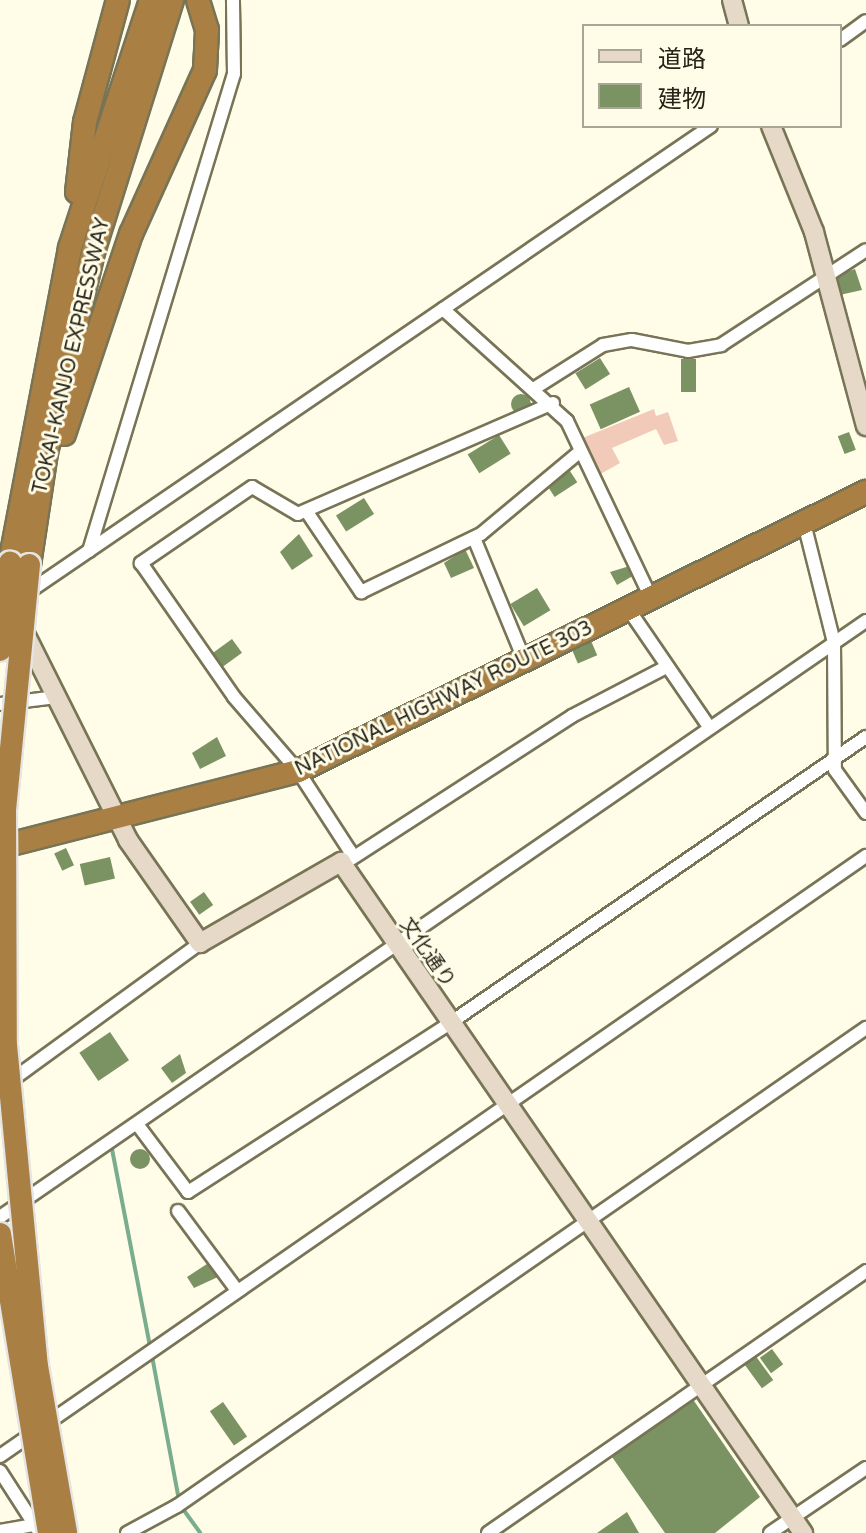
<!DOCTYPE html>
<meta charset="utf-8">
<style>
body{margin:0}
#map{position:relative;width:866px;height:1533px;overflow:hidden;background:#fffce8;font-family:"Varela Round","Noto Sans JP",sans-serif}
div>[style]{position:absolute}
[style*='--x']{left:calc(var(--x)*1px);top:calc(var(--y)*1px);width:calc(var(--w)*1px);rotate:calc(var(--a)*1deg)}
.green>*{inset:0;background:#f1cab9}
.stream>*{height:4px;margin:-2px;padding:0 2px;transform-origin:2px;border-radius:2px;background:#79ad8d}
.building>*{inset:0;background:#7b9262;transform-origin:0 0}
.round{border-radius:50%}
.roads{filter:drop-shadow(2px 0 #787456) drop-shadow(-2px 0 #787456) drop-shadow(0 2px #787456) drop-shadow(0 -2px #787456)}
.street>*{height:12px;margin:-6px;padding:0 6px;transform-origin:6px;border-radius:6px;background:#fff}
.secondary>*{height:18px;margin:-9px;padding:0 9px;transform-origin:9px;border-radius:9px;background:#e6d9c7}
.highway>*{height:22px;margin:-11px;padding:0 11px;transform-origin:11px;border-radius:11px;background:#aa7f44}
.bridges{filter:drop-shadow(2px 0 #e5e5e3) drop-shadow(-2px 0 #e5e5e3) drop-shadow(0 2px #e5e5e3) drop-shadow(0 -2px #e5e5e3)}
.highway-bridge>*{height:22px;margin:-11px;padding:0 11px;transform-origin:11px;border-radius:11px;background:#aa7f44}
span{translate:-50% -50%;white-space:nowrap;text-align:center;line-height:1.15;-webkit-text-stroke:6px #fffce8;paint-order:stroke}
.street-label{font-size:20px;color:#262418}
.legend{position:absolute;left:582px;top:24px;width:260px;height:104px;box-sizing:border-box;background:#fffce8;border:2px solid #a8a695;margin:0;padding:10px 14px;list-style:none;font-size:24px;color:#262418}
.legend li{display:flex;align-items:center;gap:16px;height:40px}
.legend b{width:40px;border:2px solid #a8a695}
</style>
<div id="map">
<div class="green">
<i style="clip-path:polygon(654px 409px,656px 416px,668px 412px,678px 441px,664px 445px,656px 429px,612px 448px,620px 463px,597px 476px,580px 439px)"></i>
</div>
<div class="stream">
<i style="--x:112;--y:1149;--w:202;--a:79.1"></i>
<i style="--x:152;--y:1356;--w:152;--a:79.4"></i>
<i style="--x:180;--y:1505;--w:34;--a:54"></i>
</div>
<div class="building">
<i style="clip-path:polygon(855px 269px,862px 290px,835px 296px,829px 278px)"></i>
<i style="left:600px;top:358px;width:19px;height:29px;rotate:58deg"></i>
<i style="left:681px;top:359px;width:15px;height:33px"></i>
<i style="left:629px;top:387px;width:27px;height:43px;rotate:66deg"></i>
<i class="round" style="left:511px;top:394px;width:20px;height:20px"></i>
<i style="left:849px;top:432px;width:19px;height:12px;rotate:69deg"></i>
<i style="left:499px;top:435px;width:22px;height:37px;rotate:58deg"></i>
<i style="left:568px;top:468px;width:17px;height:27px;rotate:57deg"></i>
<i style="left:364px;top:498px;width:19px;height:33px;rotate:58deg"></i>
<i style="clip-path:polygon(299px 534px,313px 556px,292px 570px,280px 552px)"></i>
<i style="clip-path:polygon(465px 549px,474px 568px,451px 578px,444px 563px)"></i>
<i style="clip-path:polygon(633px 565px,638px 573px,617px 585px,610px 572px)"></i>
<i style="left:537px;top:588px;width:26px;height:31px;rotate:59deg"></i>
<i style="left:589px;top:636px;width:21px;height:21px;rotate:67deg"></i>
<i style="left:232px;top:639px;width:17px;height:25px;rotate:54deg"></i>
<i style="clip-path:polygon(217px 737px,226px 756px,200px 769px,192px 753px)"></i>
<i style="left:66px;top:848px;width:19px;height:13px;rotate:65deg"></i>
<i style="left:110px;top:857px;width:22px;height:31px;rotate:77deg"></i>
<i style="left:204px;top:892px;width:16px;height:17px;rotate:55deg"></i>
<i style="left:110px;top:1032px;width:34px;height:37px;rotate:56deg"></i>
<i style="clip-path:polygon(180px 1054px,186px 1073px,172px 1083px,161px 1068px)"></i>
<i class="round" style="left:130px;top:1149px;width:20px;height:20px"></i>
<i style="clip-path:polygon(210px 1262px,220px 1276px,194px 1288px,187px 1277px)"></i>
<i style="left:772px;top:1349px;width:19px;height:15px;rotate:54deg"></i>
<i style="left:755px;top:1355px;width:31px;height:14px;rotate:54deg"></i>
<i style="clip-path:polygon(692px 1398px,760px 1497px,715px 1533px,665px 1533px,610px 1454px)"></i>
<i style="left:223px;top:1402px;width:42px;height:16px;rotate:55deg"></i>
<i style="clip-path:polygon(627px 1512px,639px 1533px,597px 1533px)"></i>
</div>
<div class="roads">
<div class="street">
<i style="--x:840;--y:40;--w:32;--a:-36"></i>
<i style="--x:443;--y:309;--w:167;--a:42.1"></i>
<i style="--x:567;--y:421;--w:196;--a:64.6"></i>
<i style="--x:535;--y:388;--w:80;--a:-32.3"></i>
<i style="--x:603;--y:345;--w:29;--a:-10"></i>
<i style="--x:632;--y:340;--w:57;--a:11.1"></i>
<i style="--x:688;--y:351;--w:34;--a:-10"></i>
<i style="--x:721;--y:345;--w:173;--a:-33.2"></i>
<i style="--x:553;--y:403;--w:278;--a:156.5"></i>
<i style="--x:298;--y:514;--w:53;--a:-149.6"></i>
<i style="--x:252;--y:487;--w:135;--a:145.6"></i>
<i style="--x:141;--y:563;--w:163;--a:55.2"></i>
<i style="--x:234;--y:697;--w:98;--a:49.1"></i>
<i style="--x:298;--y:771;--w:95;--a:57"></i>
<i style="--x:350;--y:851;--w:10;--a:101"></i>
<i style="--x:348;--y:861;--w:267;--a:-32.9"></i>
<i style="--x:572;--y:716;--w:106;--a:-27.5"></i>
<i style="--x:307;--y:512;--w:97;--a:56"></i>
<i style="--x:361;--y:592;--w:133;--a:-25.8"></i>
<i style="--x:481;--y:534;--w:125;--a:-39.8"></i>
<i style="--x:804;--y:523;--w:123;--a:75.9"></i>
<i style="--x:834;--y:642;--w:128;--a:89.6"></i>
<i style="--x:835;--y:770;--w:53;--a:54.2"></i>
<i style="--x:474;--y:538;--w:134;--a:67.6"></i>
<i style="--x:89;--y:551;--w:499;--a:-73.1"></i>
<i style="--x:234;--y:74;--w:74;--a:-90.8"></i>
<i style="--x:27;--y:593;--w:828;--a:-34.32"></i>
<i style="--x:629;--y:610;--w:142;--a:55.6"></i>
<i style="--x:0;--y:704;--w:57;--a:-7"></i>
<i style="--x:9;--y:1082;--w:236;--a:-36"></i>
<i style="--x:137;--y:1124;--w:85;--a:53.1"></i>
<i style="--x:188;--y:1192;--w:312;--a:-32.8"></i>
<i style="--x:450;--y:1023;--w:505;--a:-34.51"></i>
<i style="--x:178;--y:1211;--w:97;--a:53.4"></i>
<i style="--x:0;--y:1217;--w:1051;--a:-34.54"></i>
<i style="--x:0;--y:1456;--w:1054;--a:-34.72"></i>
<i style="--x:0;--y:1471;--w:74;--a:57.2"></i>
<i style="--x:0;--y:1531;--w:35;--a:-10"></i>
<i style="--x:127;--y:1533;--w:57;--a:-28.4"></i>
<i style="--x:177;--y:1506;--w:839;--a:-34.75"></i>
<i style="--x:488;--y:1533;--w:460;--a:-34.7"></i>
<i style="--x:770;--y:1533;--w:116;--a:-34.1"></i>
</div>
<div class="secondary">
<i style="--x:732;--y:0;--w:27;--a:75"></i>
<i style="--x:771;--y:126;--w:114;--a:67.9"></i>
<i style="--x:814;--y:232;--w:201;--a:75"></i>
<i style="--x:19;--y:622;--w:244;--a:63.4"></i>
<i style="--x:128;--y:840;--w:126;--a:55"></i>
<i style="--x:200;--y:943;--w:163;--a:-29.9"></i>
<i style="--x:341;--y:862;--w:815;--a:55.45"></i>
</div>
<div class="highway">
<i style="--x:77;--y:192;--w:70;--a:-83.5"></i>
<i style="--x:85;--y:122;--w:126;--a:-74.9"></i>
<i style="--x:64;--y:434;--w:211;--a:-71.5"></i>
<i style="--x:131;--y:234;--w:180;--a:-65.7"></i>
<i style="--x:205;--y:70;--w:40;--a:-87.1"></i>
<i style="--x:207;--y:30;--w:31;--a:-107"></i>
<i style="--x:10;--y:563;--w:321;--a:-79.2"></i>
<i style="--x:70;--y:248;--w:261;--a:-71.9"></i>
<i style="--x:29;--y:565;--w:113;--a:-81.4"></i>
<i style="--x:46;--y:453;--w:210;--a:-76.8"></i>
<i style="--x:94;--y:249;--w:261;--a:-72.6"></i>
<i style="--x:0;--y:847;--w:308;--a:-14.3"></i>
<i style="--x:298;--y:771;--w:633;--a:-26.16"></i>
</div>
</div>
<div class="bridges">
<div class="highway-bridge">
<i style="--x:29;--y:565;--w:245;--a:95.6"></i>
<i style="--x:5;--y:809;--w:236;--a:89.8"></i>
<i style="--x:6;--y:1045;--w:322;--a:84.5"></i>
<i style="--x:37;--y:1366;--w:169;--a:80.1"></i>
<i style="--x:0;--y:650;--w:88;--a:-83.4"></i>
<i style="--x:0;--y:1234;--w:303;--a:80.7"></i>
</div>
</div>
<div class="street-label">
<span style="left:72px;top:356px;rotate:-77deg">TOKAI-KANJO EXPRESSWAY</span>
<span style="left:444px;top:699px;rotate:-26deg">NATIONAL HIGHWAY ROUTE 303</span>
<span style="left:427px;top:953px;rotate:55deg">文化通り</span>
</div>
<ul class="legend">
<li><b style="height:10px;background:#e6d9c7"></b>道路</li>
<li><b style="height:22px;background:#7b9262"></b>建物</li>
</ul>
</div>
